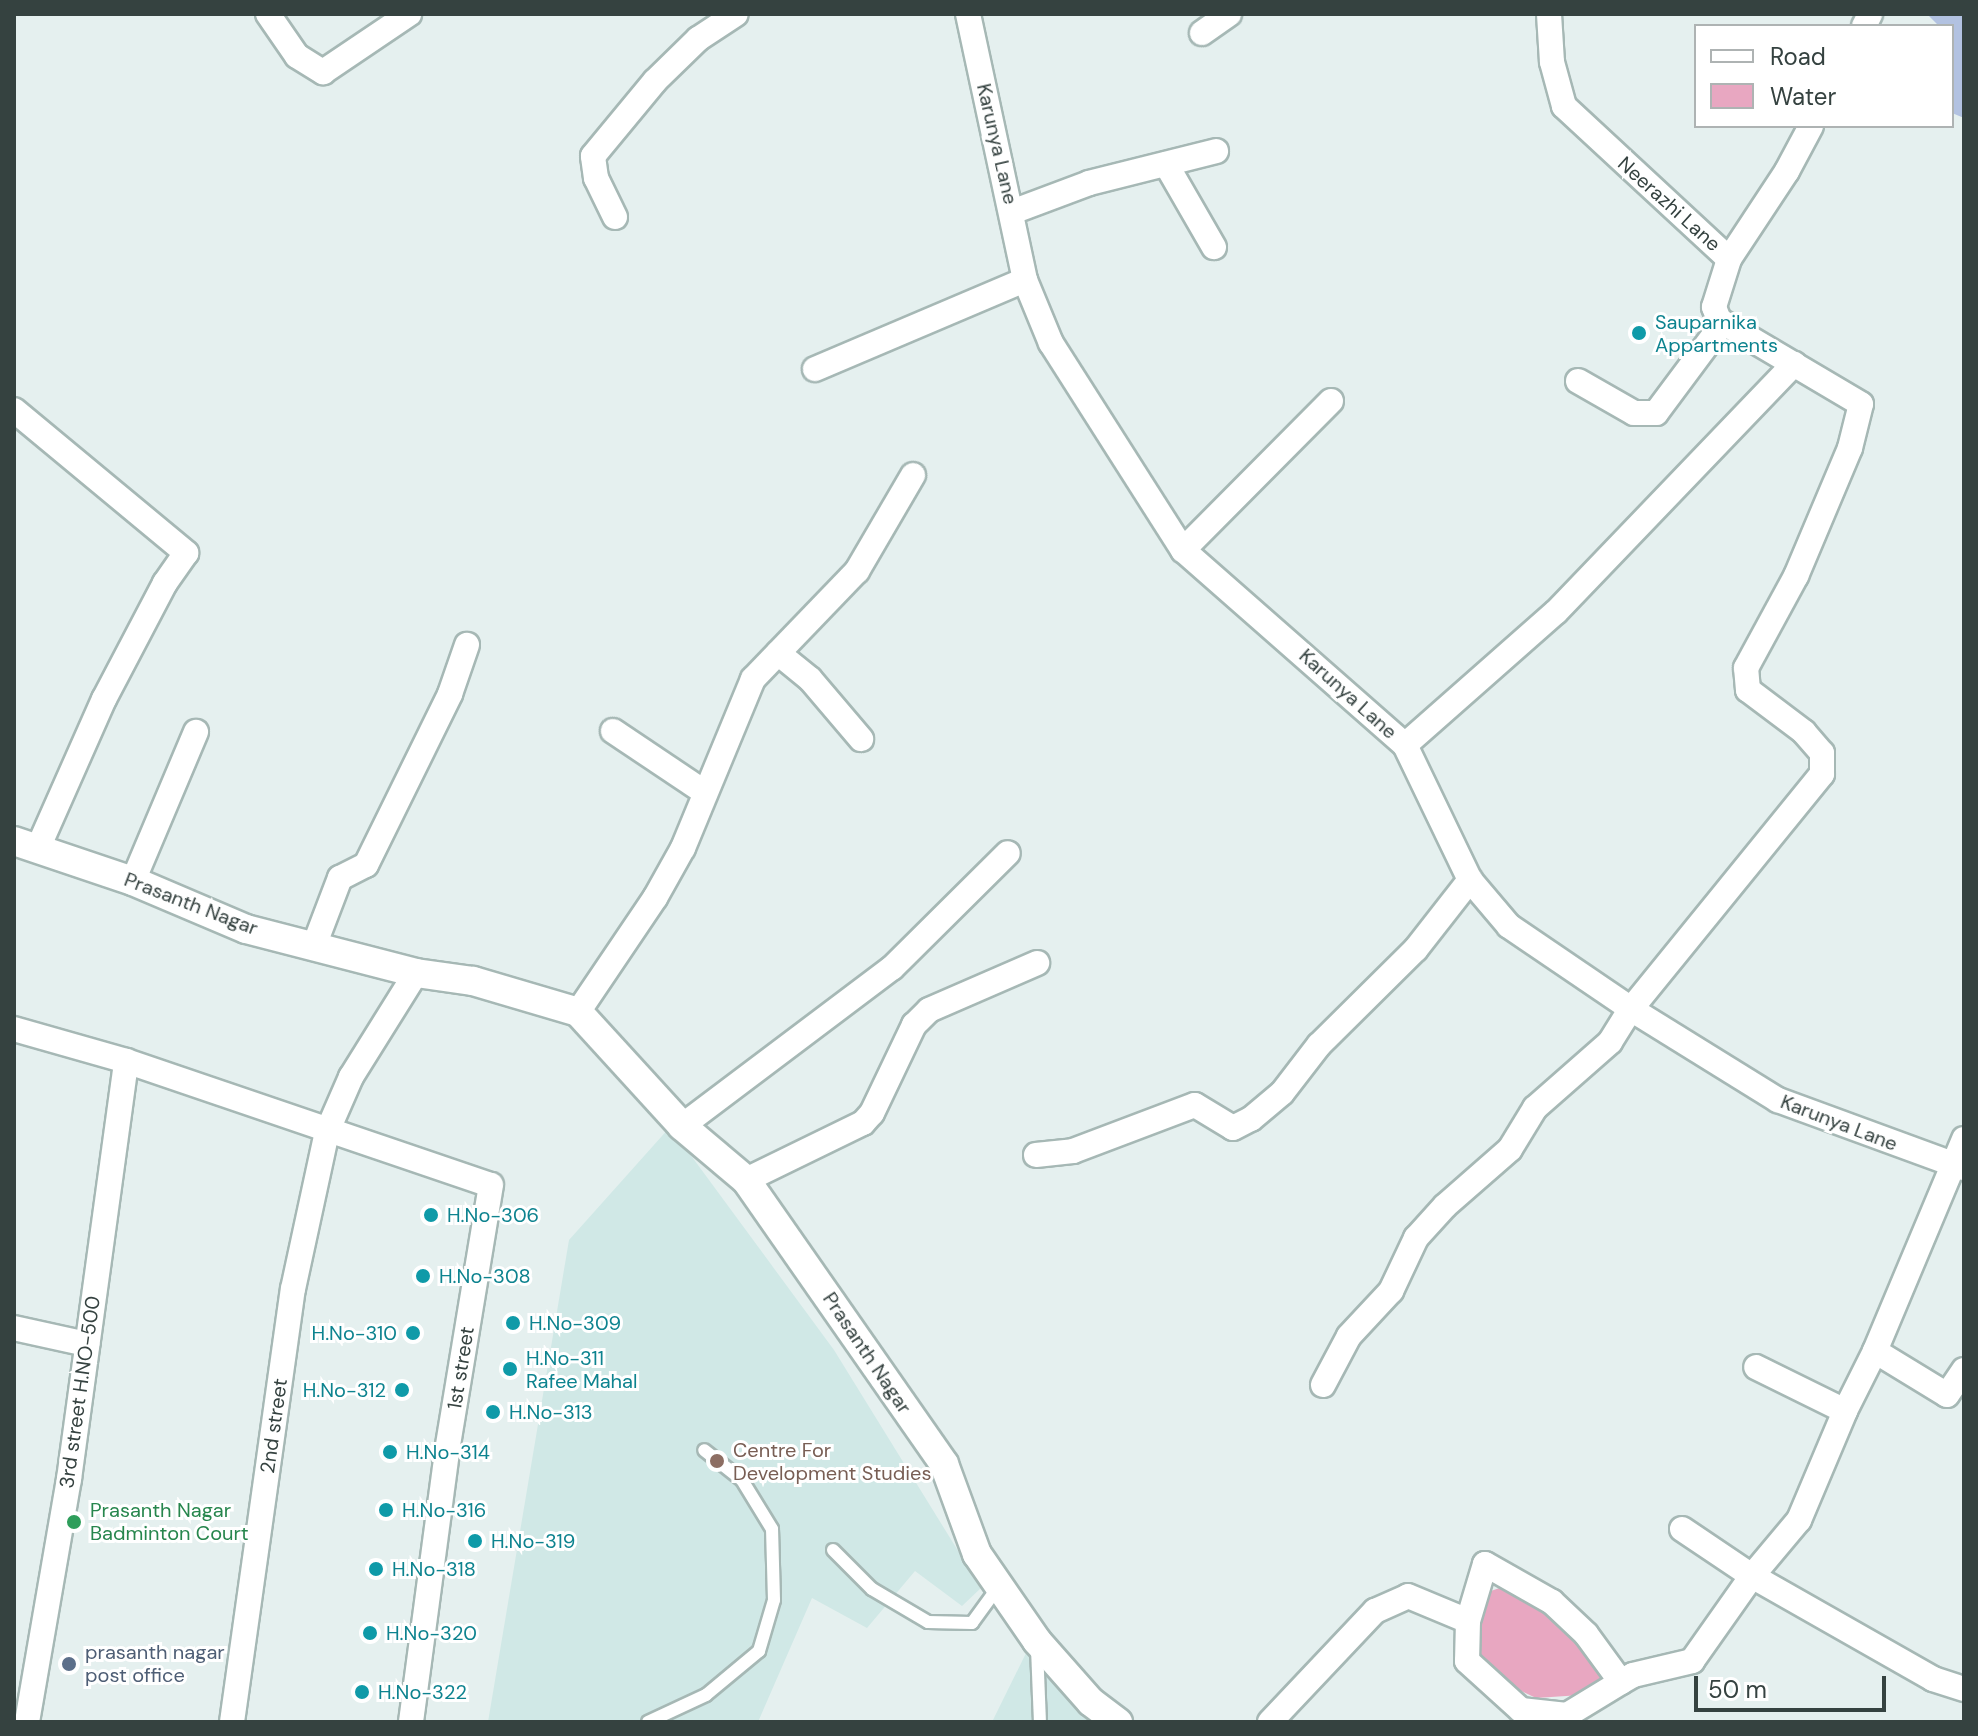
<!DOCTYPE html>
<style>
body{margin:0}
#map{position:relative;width:1978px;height:1736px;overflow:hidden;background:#e5f0ef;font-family:"DM Sans",sans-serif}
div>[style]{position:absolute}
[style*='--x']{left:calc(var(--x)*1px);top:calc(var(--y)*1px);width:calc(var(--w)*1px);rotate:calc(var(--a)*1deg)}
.education>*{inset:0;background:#d0e8e6}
.green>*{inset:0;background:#b2c2e1}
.water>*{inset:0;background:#e8a7c1}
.roads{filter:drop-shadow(2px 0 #a6b8b5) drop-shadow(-2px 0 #a6b8b5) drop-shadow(0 2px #a6b8b5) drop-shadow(0 -2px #a6b8b5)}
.service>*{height:12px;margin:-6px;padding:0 6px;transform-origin:6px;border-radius:6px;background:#fff}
.minor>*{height:24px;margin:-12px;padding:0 12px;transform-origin:12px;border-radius:12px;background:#fff}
.tertiary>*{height:28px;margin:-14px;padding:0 14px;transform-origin:14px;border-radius:14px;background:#fff}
.dots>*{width:22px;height:22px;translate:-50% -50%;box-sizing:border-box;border:4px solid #fff;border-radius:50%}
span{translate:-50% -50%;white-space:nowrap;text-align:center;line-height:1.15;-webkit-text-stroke:6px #fff;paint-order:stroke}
.street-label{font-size:20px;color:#354240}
.culture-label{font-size:20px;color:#0d838f}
.left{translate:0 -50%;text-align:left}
.right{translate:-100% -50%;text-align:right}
.education-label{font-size:20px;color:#785e54}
.leisure-label{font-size:20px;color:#27864d}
.service-label{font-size:20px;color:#4e5e75}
.frame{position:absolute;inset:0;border:16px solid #354240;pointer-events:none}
.legend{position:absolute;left:1694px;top:24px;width:260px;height:104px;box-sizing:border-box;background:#fff;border:2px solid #aeb3b3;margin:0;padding:10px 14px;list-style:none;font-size:24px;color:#354240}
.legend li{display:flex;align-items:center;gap:16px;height:40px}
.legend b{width:40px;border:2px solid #aeb3b3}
.scale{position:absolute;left:1694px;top:1676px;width:192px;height:36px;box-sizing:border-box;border:4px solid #354240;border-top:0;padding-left:10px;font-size:24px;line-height:28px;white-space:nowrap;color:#354240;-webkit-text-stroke:6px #fff;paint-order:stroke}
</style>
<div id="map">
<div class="education">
<i style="clip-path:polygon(670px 1127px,834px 1350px,981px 1588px,962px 1606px,915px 1571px,867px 1628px,812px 1598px,758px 1722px,488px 1722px,569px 1240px)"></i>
<i style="clip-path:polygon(1031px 1643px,1093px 1722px,992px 1722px)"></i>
</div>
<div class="green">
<i style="clip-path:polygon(1927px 14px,1964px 14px,1964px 118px,1952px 113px,1952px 26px,1939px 26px)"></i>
</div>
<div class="water">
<i style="clip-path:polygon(1517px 1582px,1615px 1668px,1581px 1695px,1536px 1698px,1499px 1680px,1468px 1638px,1485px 1593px)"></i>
</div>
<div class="roads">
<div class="service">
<i style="--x:833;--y:1550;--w:55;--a:45"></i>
<i style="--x:872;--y:1589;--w:65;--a:30.5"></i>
<i style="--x:928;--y:1622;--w:44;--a:1.3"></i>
<i style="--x:972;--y:1623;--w:46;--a:-53.9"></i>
<i style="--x:1037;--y:1648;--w:74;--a:87.7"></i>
<i style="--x:648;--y:1722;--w:64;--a:-25"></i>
<i style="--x:706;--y:1695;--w:69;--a:-39.7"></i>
<i style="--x:759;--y:1651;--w:53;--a:-73.6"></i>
<i style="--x:774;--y:1600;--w:71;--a:-91.6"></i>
<i style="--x:772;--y:1529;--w:57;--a:-121.5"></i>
<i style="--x:742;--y:1480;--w:48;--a:-141.7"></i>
</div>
<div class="minor">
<i style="--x:268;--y:14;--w:51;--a:55.4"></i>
<i style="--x:297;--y:56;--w:31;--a:32"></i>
<i style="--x:323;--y:72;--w:104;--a:-34"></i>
<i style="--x:968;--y:14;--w:272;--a:77.9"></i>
<i style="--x:1025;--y:280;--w:68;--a:67.6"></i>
<i style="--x:1051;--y:343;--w:246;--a:57.5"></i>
<i style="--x:1183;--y:550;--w:295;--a:41.3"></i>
<i style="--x:1405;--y:745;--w:150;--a:64.3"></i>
<i style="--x:1470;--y:880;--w:60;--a:49.7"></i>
<i style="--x:1509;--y:926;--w:148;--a:34.2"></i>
<i style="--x:1631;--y:1009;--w:173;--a:31.8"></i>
<i style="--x:1778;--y:1100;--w:198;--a:20.1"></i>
<i style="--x:1864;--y:26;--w:13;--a:-63"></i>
<i style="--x:1202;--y:33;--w:33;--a:-35"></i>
<i style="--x:1166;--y:164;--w:96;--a:60"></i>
<i style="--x:1012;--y:212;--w:82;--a:-20.6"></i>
<i style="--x:1089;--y:183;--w:131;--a:-14.1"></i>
<i style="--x:615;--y:217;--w:43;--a:-116"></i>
<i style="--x:596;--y:178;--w:22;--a:-98"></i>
<i style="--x:593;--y:156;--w:97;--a:-50.4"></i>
<i style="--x:655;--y:81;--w:60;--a:-44.3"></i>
<i style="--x:698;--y:39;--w:45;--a:-33.3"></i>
<i style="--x:1729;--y:259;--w:105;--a:-56.6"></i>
<i style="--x:1787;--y:171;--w:51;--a:-61.9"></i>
<i style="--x:815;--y:369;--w:228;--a:-23"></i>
<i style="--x:1578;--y:381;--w:64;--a:29.7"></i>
<i style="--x:1634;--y:413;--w:22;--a:0"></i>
<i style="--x:1656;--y:413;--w:112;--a:-53.3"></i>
<i style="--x:14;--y:410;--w:224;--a:39.7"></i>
<i style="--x:186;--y:553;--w:37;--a:125"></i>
<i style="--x:165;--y:583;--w:131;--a:117.7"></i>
<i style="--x:104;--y:699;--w:163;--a:113.9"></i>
<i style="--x:1183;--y:550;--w:210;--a:-45.2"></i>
<i style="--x:778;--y:653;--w:41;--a:39.1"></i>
<i style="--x:810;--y:679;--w:79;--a:49.6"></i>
<i style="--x:613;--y:731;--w:110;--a:33.8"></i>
<i style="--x:1405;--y:745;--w:201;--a:-41.4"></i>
<i style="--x:1556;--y:612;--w:344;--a:-46.2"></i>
<i style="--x:133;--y:881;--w:162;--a:-67.1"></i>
<i style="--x:314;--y:946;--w:73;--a:-69.1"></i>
<i style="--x:340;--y:878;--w:29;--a:-27"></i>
<i style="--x:366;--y:865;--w:191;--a:-63.8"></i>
<i style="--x:450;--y:694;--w:52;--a:-70.9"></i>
<i style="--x:578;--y:1012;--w:138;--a:-56"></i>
<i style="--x:655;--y:898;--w:57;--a:-60.8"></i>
<i style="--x:683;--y:848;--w:183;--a:-67.5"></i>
<i style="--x:753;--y:679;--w:150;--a:-46.1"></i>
<i style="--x:857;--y:571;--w:111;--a:-59.7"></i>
<i style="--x:14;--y:1029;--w:116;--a:15.9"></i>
<i style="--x:126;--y:1061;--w:385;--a:18.8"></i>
<i style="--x:491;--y:1185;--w:271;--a:99.4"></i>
<i style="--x:447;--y:1452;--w:272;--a:97.6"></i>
<i style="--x:682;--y:1126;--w:263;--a:-37"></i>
<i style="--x:892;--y:968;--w:163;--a:-44.8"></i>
<i style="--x:1036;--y:1155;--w:37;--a:-6"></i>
<i style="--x:1073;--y:1151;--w:130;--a:-20.7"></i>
<i style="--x:1195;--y:1105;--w:44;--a:31.2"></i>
<i style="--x:1233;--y:1128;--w:20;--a:-27"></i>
<i style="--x:1251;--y:1119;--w:40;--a:-40"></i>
<i style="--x:1282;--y:1093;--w:61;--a:-52.4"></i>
<i style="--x:1319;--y:1045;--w:136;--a:-44.7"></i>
<i style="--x:1416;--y:949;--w:88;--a:-52"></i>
<i style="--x:746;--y:1180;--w:130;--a:-26"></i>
<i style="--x:863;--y:1123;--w:13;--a:-48"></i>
<i style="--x:872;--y:1113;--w:98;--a:-64.5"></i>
<i style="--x:914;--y:1025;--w:21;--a:-45"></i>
<i style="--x:929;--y:1010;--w:118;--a:-23.5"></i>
<i style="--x:14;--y:1328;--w:75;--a:12.4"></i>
<i style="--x:1875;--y:1351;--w:84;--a:31.4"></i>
<i style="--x:1947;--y:1395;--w:30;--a:-56"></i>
<i style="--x:1323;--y:1385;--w:55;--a:-62"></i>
<i style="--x:1349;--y:1336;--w:62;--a:-47"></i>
<i style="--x:1391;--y:1291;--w:59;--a:-64.7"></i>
<i style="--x:1416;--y:1238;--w:43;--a:-47.8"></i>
<i style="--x:1445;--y:1206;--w:86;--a:-41.2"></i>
<i style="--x:1510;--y:1149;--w:48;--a:-58.6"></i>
<i style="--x:1535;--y:1108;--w:100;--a:-41.3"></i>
<i style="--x:1610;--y:1042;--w:39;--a:-58"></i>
<i style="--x:1631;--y:1009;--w:303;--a:-50.9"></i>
<i style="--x:1822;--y:774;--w:21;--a:-90"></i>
<i style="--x:1822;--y:753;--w:28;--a:-131"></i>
<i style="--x:1804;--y:732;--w:70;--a:-143.1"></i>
<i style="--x:1748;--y:690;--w:22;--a:-95"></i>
<i style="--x:1746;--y:668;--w:105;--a:-61.5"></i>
<i style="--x:1796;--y:576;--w:139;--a:-67.1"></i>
<i style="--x:1850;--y:448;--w:45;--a:-76"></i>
<i style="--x:1861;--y:404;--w:165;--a:-149.4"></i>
<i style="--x:1719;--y:320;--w:14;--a:-111"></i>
<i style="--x:1714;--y:307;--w:50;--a:-72.6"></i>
<i style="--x:1729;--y:259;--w:225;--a:-137.2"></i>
<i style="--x:1564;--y:106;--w:46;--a:-105.3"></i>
<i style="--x:1552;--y:62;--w:48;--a:-93.6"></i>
<i style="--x:1845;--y:1411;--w:67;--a:-63.4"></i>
<i style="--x:1875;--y:1351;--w:230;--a:-67.2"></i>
<i style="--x:1682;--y:1529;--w:84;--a:33.9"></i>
<i style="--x:1752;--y:1576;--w:73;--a:-50"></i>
<i style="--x:1799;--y:1520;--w:118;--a:-67.1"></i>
<i style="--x:1845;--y:1411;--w:99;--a:-153.7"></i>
<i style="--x:1621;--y:1682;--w:59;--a:-126.1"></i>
<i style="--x:1586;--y:1634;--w:47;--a:-136.7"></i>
<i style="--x:1552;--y:1602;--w:77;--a:-150.4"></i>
<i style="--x:1485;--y:1564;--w:59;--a:106.6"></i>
<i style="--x:1468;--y:1621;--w:40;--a:91.4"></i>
<i style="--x:1467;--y:1661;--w:73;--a:42.2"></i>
<i style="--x:1521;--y:1710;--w:46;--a:6.2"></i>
<i style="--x:1567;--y:1715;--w:63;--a:-31.4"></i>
<i style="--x:1621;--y:1682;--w:14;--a:-30"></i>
<i style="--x:1633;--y:1675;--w:61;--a:-13.3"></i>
<i style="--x:1692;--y:1661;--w:104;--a:-54.8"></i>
<i style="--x:1752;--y:1576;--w:208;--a:29.6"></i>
<i style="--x:1933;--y:1679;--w:33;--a:18"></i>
<i style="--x:27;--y:1722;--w:247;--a:-80.2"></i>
<i style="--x:69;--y:1479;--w:422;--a:-82.2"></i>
<i style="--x:232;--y:1722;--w:437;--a:-82"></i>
<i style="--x:293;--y:1289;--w:161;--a:-77.8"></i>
<i style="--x:327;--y:1132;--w:60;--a:-66.4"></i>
<i style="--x:351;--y:1077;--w:123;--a:-58"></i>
<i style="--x:1270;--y:1722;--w:153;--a:-46.6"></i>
<i style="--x:1375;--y:1611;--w:36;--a:-24"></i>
<i style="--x:1408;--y:1596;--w:65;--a:22.6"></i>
</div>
<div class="tertiary">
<i style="--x:14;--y:841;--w:126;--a:18.6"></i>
<i style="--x:133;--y:881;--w:123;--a:23"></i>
<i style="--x:246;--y:929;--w:176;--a:14.5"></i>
<i style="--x:416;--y:973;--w:58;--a:8"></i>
<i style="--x:473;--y:981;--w:109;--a:16.4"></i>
<i style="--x:578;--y:1012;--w:154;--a:47.6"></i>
<i style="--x:682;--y:1126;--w:84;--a:40.2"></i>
<i style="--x:746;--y:1180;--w:346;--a:55.1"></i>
<i style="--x:944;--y:1464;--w:96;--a:69.9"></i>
<i style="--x:977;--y:1554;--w:106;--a:55.4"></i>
<i style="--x:1037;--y:1641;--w:81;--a:48.5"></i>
<i style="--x:1091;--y:1702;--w:34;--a:37"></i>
</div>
</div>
<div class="dots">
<i style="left:1639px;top:333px;background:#0f9aa8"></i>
<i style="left:431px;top:1215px;background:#0f9aa8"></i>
<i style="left:423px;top:1276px;background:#0f9aa8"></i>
<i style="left:513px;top:1323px;background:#0f9aa8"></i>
<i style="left:413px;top:1333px;background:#0f9aa8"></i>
<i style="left:510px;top:1369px;background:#0f9aa8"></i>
<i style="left:402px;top:1390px;background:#0f9aa8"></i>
<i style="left:493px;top:1412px;background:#0f9aa8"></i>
<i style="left:390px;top:1452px;background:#0f9aa8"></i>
<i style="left:717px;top:1461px;background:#8d6e63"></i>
<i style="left:386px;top:1510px;background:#0f9aa8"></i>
<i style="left:74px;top:1522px;background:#2e9e5b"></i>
<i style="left:475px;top:1541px;background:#0f9aa8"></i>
<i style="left:376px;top:1569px;background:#0f9aa8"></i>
<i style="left:370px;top:1633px;background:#0f9aa8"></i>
<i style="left:69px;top:1664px;background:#5c6f8a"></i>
<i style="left:362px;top:1692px;background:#0f9aa8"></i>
</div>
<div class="street-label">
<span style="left:997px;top:144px;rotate:77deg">Karunya Lane</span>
<span style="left:1669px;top:204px;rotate:42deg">Neerazhi Lane</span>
<span style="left:1348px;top:694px;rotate:42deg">Karunya Lane</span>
<span style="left:191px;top:904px;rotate:21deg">Prasanth Nagar</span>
<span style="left:1839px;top:1123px;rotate:21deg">Karunya Lane</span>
<span style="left:867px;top:1353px;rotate:56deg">Prasanth Nagar</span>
<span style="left:461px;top:1368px;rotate:-81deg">1st street</span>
<span style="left:80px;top:1392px;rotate:-82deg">3rd street H.NO-500</span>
<span style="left:274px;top:1426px;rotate:-82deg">2nd street</span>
</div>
<div class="culture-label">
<span class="left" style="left:1655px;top:334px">Sauparnika<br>Appartments</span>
<span class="left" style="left:447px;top:1215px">H.No-306</span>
<span class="left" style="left:439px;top:1276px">H.No-308</span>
<span class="left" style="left:529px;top:1323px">H.No-309</span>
<span class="right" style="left:397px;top:1333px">H.No-310</span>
<span class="left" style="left:526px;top:1370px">H.No-311<br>Rafee Mahal</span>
<span class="right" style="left:386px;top:1390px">H.No-312</span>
<span class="left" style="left:509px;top:1412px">H.No-313</span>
<span class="left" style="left:406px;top:1452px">H.No-314</span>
<span class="left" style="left:402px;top:1510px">H.No-316</span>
<span class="left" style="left:491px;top:1541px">H.No-319</span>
<span class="left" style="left:392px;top:1569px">H.No-318</span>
<span class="left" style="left:386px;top:1633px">H.No-320</span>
<span class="left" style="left:378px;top:1692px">H.No-322</span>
</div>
<div class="education-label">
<span class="left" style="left:733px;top:1462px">Centre For<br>Development Studies</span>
</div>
<div class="leisure-label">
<span class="left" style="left:90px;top:1522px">Prasanth Nagar<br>Badminton Court</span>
</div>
<div class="service-label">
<span class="left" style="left:85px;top:1664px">prasanth nagar<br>post office</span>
</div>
<div class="frame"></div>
<ul class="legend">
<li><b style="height:10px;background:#fff"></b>Road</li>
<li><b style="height:22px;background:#e8a7c1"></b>Water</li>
</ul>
<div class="scale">50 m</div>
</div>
